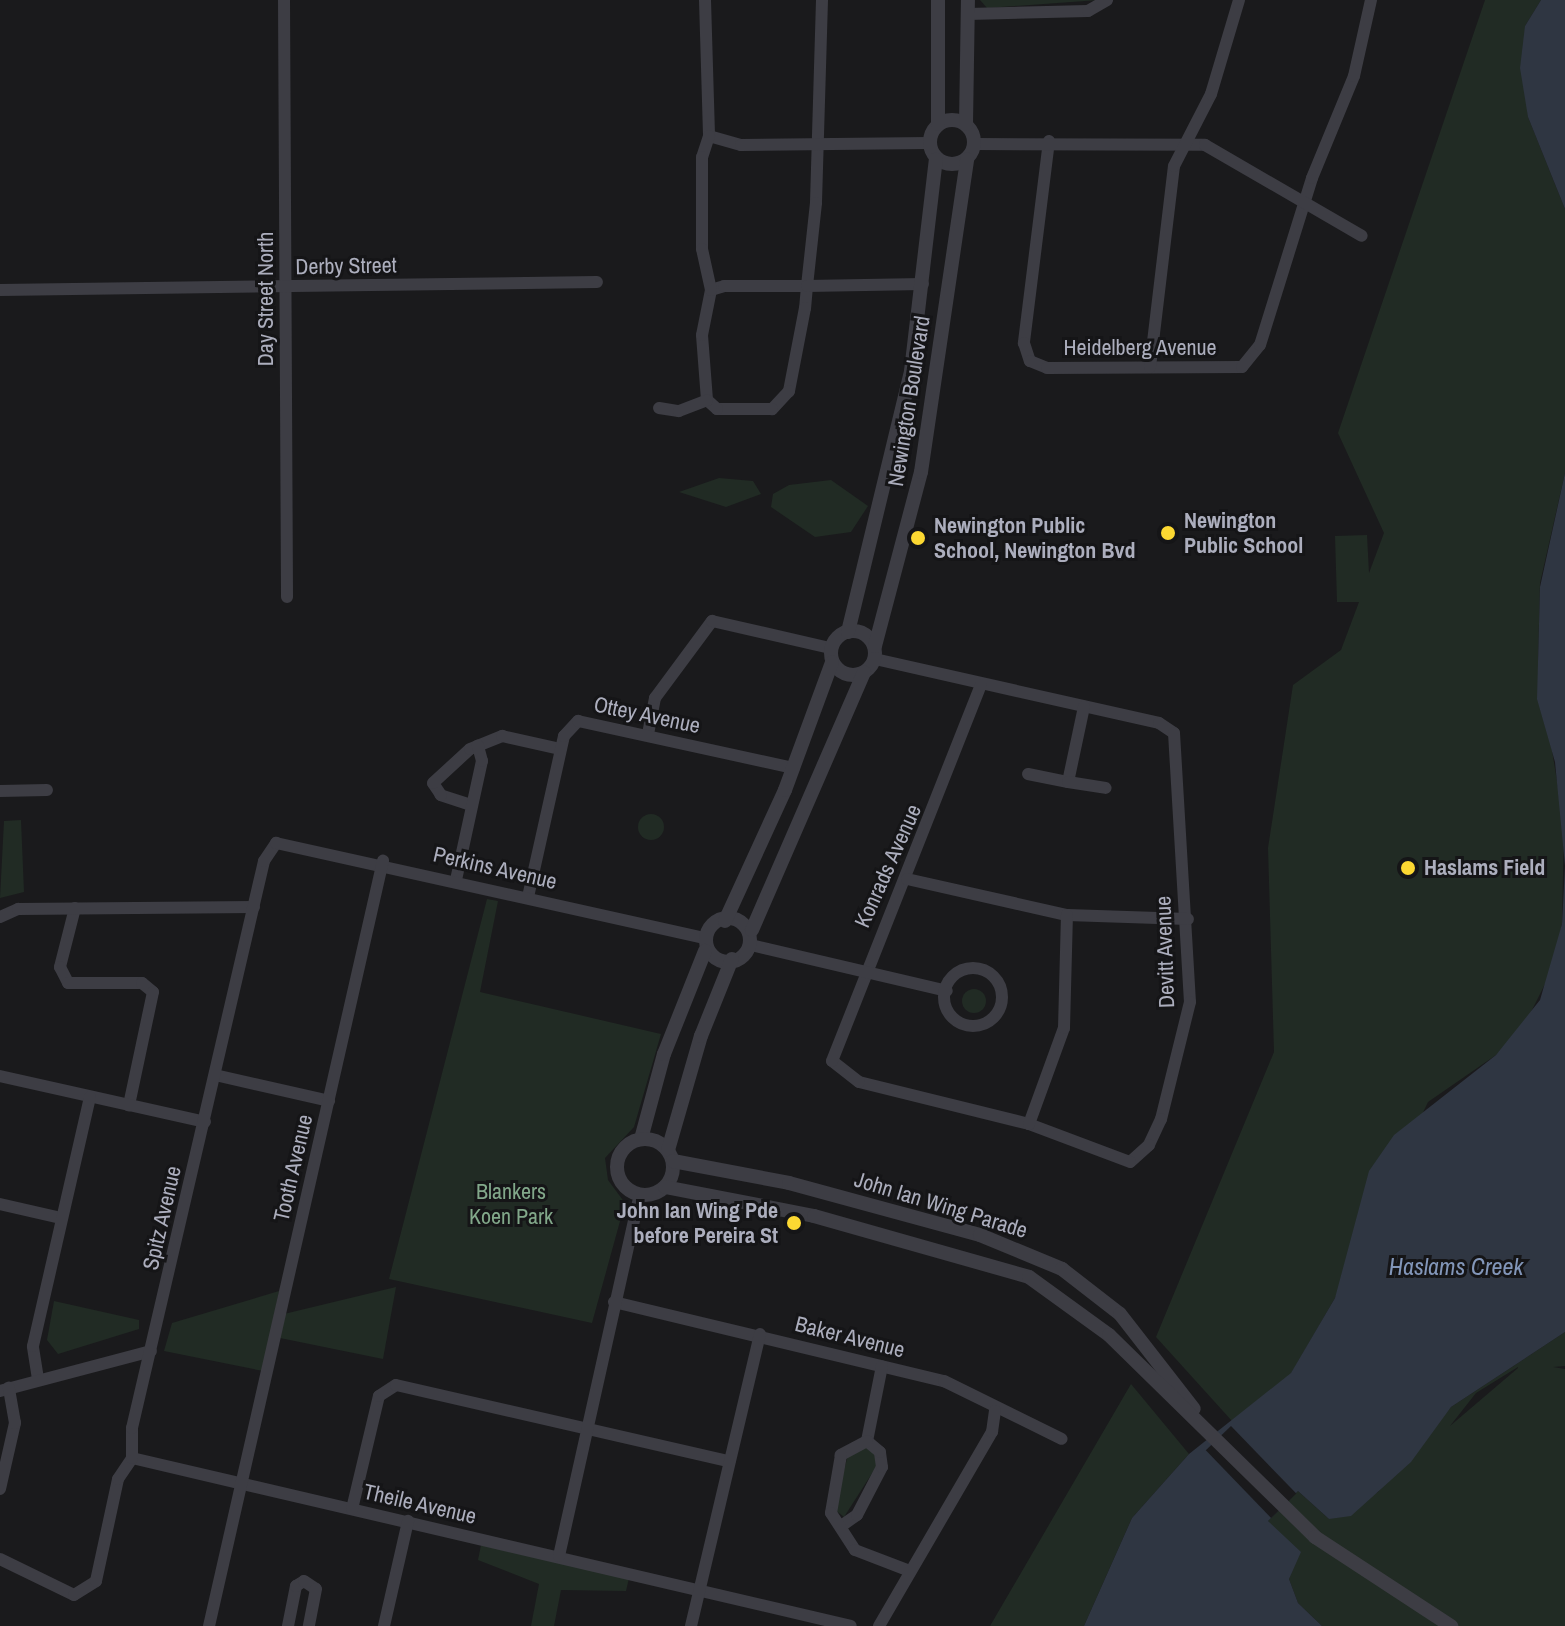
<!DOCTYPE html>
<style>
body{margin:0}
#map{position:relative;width:1565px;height:1626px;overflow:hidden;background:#1a1a1c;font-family:"Archivo Narrow",sans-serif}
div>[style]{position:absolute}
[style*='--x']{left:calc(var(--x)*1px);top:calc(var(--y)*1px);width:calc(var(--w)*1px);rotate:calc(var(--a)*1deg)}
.green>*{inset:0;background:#212b24}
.round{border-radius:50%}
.water>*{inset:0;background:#2f3642}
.pier>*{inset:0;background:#1a1a1c;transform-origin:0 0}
.minor>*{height:12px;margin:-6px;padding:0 6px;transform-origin:6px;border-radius:6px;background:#3d3d44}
.minor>.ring{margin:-6px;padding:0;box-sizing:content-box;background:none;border:12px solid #3d3d44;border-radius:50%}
.tertiary>*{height:14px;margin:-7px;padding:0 7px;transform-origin:7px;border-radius:7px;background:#3d3d44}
.tertiary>.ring{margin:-7px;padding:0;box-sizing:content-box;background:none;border:14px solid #3d3d44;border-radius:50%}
.dots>*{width:22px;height:22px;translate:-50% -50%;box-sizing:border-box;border:4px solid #151517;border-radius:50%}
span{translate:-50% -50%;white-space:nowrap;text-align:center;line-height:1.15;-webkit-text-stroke:6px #151517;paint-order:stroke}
.street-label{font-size:22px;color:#acaebd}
.poi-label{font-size:22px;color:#acaebd;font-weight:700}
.left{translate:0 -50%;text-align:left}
.right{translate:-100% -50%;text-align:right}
.park-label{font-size:22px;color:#82a88a}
.water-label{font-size:24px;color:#8296b9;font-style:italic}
</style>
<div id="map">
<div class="green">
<i style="clip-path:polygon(980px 0,1099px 0,987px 8px)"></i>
<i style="clip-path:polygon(1485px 0,1541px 0,1525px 26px,1528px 117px,1565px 209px,1565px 473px,1540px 583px,1538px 663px,1564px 825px,1562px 924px,1552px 970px,1525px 1024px,1496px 1055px,1428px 1102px,1335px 1298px,1291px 1374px,1232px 1421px,1156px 1337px,1274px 1052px,1268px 848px,1293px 685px,1341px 650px,1359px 602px,1337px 602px,1335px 536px,1367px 535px,1369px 573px,1384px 533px,1338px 433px)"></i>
<i style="clip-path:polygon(719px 478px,753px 481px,761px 494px,726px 507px,679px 492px)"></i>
<i style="clip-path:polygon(831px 480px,868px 506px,851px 532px,815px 537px,771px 507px,773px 494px,789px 485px)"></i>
<i class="round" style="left:638px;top:814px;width:26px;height:26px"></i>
<i style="clip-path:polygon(21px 820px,24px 892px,0 898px,4px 821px)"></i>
<i style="clip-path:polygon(487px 899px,498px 901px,480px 992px,661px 1034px,634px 1127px,605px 1158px,608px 1180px,625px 1203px,592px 1323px,389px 1279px)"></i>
<i class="round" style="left:962px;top:989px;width:24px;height:24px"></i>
<i style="clip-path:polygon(396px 1287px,383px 1359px,280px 1338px,284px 1314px)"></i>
<i style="clip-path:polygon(279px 1291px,263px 1371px,164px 1351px,172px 1323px)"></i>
<i style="clip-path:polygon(54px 1301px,139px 1320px,139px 1329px,58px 1354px,47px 1340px)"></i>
<i style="clip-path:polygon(evenodd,1565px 1332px,1565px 1366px,1553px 1367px,1565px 1369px,1565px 1626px,1322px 1626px,1298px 1603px,1289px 1579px,1294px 1558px,1268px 1521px,1298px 1491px,1329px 1519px,1378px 1492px,1451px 1407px,1565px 1332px,1518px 1367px,1518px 1368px,1450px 1426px,1476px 1393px,1518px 1367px)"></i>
<i style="clip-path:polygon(1131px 1384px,1189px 1454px,1132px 1518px,1084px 1626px,990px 1626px)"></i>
<i style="clip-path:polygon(860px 1444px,874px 1448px,878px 1464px,844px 1517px,834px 1509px,848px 1455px)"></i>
<i style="clip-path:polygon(481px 1545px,629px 1578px,626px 1591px,561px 1590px,554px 1626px,531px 1626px,539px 1584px,478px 1560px)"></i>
</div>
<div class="water">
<i style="clip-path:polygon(1541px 0,1565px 0,1565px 209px,1528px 117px,1520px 68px,1525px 26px)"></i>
<i style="clip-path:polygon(1565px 473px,1565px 1332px,1451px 1407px,1411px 1462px,1351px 1516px,1329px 1519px,1298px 1491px,1268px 1521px,1301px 1552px,1289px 1579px,1298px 1603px,1322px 1626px,1084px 1626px,1132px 1518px,1189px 1454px,1291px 1373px,1335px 1298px,1369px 1171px,1394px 1135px,1496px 1055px,1540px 1000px,1562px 924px,1565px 866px,1555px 762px,1537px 699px,1540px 587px)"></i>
</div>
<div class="pier">
<i style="left:1231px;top:1426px;width:94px;height:35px;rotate:46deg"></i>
</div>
<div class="minor">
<i style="--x:284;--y:0;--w:597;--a:89.71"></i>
<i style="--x:705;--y:0;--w:136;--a:88.3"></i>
<i style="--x:822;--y:0;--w:203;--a:91.7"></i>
<i style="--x:816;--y:203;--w:83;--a:96.2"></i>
<i style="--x:807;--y:286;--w:22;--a:95"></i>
<i style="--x:805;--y:308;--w:85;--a:100.9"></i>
<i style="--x:789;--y:391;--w:25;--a:133"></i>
<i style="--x:772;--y:409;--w:55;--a:180"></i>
<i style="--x:717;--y:409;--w:13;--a:-138"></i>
<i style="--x:707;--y:400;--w:65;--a:-94.4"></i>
<i style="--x:702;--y:335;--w:46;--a:-78.7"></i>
<i style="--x:711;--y:290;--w:14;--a:-17"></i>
<i style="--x:724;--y:286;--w:83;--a:0"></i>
<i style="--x:807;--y:286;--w:116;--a:-1"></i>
<i style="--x:968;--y:14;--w:120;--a:-1.4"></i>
<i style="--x:1088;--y:11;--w:22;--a:-30"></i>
<i style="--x:709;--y:136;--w:33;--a:16"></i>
<i style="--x:741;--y:145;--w:188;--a:-0.6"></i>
<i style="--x:709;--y:136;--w:22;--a:108"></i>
<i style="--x:702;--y:157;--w:92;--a:90"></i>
<i style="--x:702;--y:249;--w:42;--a:77.6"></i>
<i style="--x:1049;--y:141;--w:204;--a:97.1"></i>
<i style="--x:1024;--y:343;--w:19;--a:72"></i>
<i style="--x:1030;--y:361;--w:18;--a:22"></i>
<i style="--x:1047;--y:368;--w:195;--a:-0.3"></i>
<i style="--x:1242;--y:367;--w:28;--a:-51"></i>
<i style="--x:1260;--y:345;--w:175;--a:-72.7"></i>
<i style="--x:1312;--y:178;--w:110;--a:-67.6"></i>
<i style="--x:1354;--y:76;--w:78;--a:-77.4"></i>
<i style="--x:975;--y:144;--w:230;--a:0.2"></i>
<i style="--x:1205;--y:145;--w:181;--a:30.1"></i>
<i style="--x:0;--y:290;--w:597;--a:-0.77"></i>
<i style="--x:1150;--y:367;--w:202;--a:-83.2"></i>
<i style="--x:1174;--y:166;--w:81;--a:-62.8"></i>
<i style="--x:1211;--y:94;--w:98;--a:-73.4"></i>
<i style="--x:659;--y:408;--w:20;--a:9"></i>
<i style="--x:679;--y:411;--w:30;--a:-21"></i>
<i style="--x:875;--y:659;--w:291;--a:12.7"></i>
<i style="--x:1159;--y:723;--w:18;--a:34"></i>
<i style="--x:1174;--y:733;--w:269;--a:86.6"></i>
<i style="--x:1190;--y:1002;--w:121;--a:103.9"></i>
<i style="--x:1161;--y:1119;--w:29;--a:115"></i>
<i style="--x:1149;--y:1145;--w:25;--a:138"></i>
<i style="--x:1130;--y:1162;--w:108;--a:-159.4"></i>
<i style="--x:1029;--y:1124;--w:175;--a:-166.1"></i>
<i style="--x:859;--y:1082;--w:34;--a:-142"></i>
<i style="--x:832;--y:1061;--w:404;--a:-68.4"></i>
<i style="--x:648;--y:734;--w:37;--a:-79"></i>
<i style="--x:655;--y:698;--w:96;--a:-53.5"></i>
<i style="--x:712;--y:621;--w:121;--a:12.9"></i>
<i style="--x:1028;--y:774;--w:41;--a:11.3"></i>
<i style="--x:1068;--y:782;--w:77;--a:-78"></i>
<i style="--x:1068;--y:782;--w:38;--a:9"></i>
<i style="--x:0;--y:791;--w:47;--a:-1.2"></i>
<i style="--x:471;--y:805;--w:32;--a:-162"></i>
<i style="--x:441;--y:795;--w:14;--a:-124"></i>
<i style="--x:433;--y:783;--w:50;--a:-42.6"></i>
<i style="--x:470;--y:749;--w:35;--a:-22"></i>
<i style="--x:502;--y:736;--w:59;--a:12.6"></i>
<i style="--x:907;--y:879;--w:164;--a:12.7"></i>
<i style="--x:1067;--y:915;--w:121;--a:1.9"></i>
<i style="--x:456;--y:880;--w:122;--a:-77.7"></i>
<i style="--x:482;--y:761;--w:16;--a:-105"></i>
<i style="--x:528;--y:897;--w:165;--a:-77.4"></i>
<i style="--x:564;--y:736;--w:21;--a:-47"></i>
<i style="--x:578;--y:721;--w:221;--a:12.3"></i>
<i style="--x:75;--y:908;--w:61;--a:104.3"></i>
<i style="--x:60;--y:967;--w:18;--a:63"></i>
<i style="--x:68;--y:983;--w:74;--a:0"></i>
<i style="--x:142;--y:983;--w:14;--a:39"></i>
<i style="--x:153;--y:992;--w:116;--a:102"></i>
<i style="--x:0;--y:917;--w:20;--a:-24"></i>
<i style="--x:18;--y:909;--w:236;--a:-0.5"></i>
<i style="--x:751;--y:945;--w:201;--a:13.2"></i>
<i class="ring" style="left:944px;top:968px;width:46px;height:46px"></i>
<i style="--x:215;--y:1075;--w:117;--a:12.8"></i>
<i style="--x:0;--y:1076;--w:210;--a:12.6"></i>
<i style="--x:1029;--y:1124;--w:102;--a:-70"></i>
<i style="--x:1064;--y:1028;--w:113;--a:-88.5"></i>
<i style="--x:0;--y:1204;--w:63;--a:12.9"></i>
<i style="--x:614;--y:1302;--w:339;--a:13.5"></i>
<i style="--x:944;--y:1381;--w:131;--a:26.2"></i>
<i style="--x:38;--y:1379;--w:33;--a:-99"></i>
<i style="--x:33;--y:1346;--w:255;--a:-77.1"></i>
<i style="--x:0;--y:1391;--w:156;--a:-14.8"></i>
<i style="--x:867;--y:1441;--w:76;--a:-78.7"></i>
<i style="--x:132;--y:1458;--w:738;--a:13.15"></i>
<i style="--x:0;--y:1489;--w:68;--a:-77.2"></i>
<i style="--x:15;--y:1423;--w:36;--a:-100"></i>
<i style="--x:352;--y:1509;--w:116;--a:-76.6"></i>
<i style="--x:379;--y:1396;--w:20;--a:-33"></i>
<i style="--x:396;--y:1385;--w:342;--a:12.9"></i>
<i style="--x:844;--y:1524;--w:16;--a:-35"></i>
<i style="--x:857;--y:1515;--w:54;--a:-62.5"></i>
<i style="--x:882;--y:1467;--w:15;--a:-98"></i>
<i style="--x:880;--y:1452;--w:17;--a:-140"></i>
<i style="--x:867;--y:1441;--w:30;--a:152"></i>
<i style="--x:841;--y:1455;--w:59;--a:99.8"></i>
<i style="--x:831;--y:1513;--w:44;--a:57"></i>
<i style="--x:855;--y:1550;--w:59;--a:20.9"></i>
<i style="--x:559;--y:1556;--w:371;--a:-77.4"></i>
<i style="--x:0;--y:1559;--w:82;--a:25.9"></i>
<i style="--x:74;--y:1595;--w:26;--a:-32"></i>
<i style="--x:96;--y:1581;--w:104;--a:-77.8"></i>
<i style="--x:118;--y:1479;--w:25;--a:-56"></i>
<i style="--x:132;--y:1458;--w:30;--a:-90"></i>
<i style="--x:132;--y:1428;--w:582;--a:-76.89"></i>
<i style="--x:264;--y:861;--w:22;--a:-56"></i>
<i style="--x:276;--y:843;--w:438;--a:12.5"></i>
<i style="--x:209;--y:1626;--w:785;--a:-77.19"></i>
<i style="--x:288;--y:1626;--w:41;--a:-78.7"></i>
<i style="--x:296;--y:1586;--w:9;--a:-32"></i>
<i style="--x:304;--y:1581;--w:14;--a:34"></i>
<i style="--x:316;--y:1589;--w:38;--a:101"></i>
<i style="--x:384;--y:1626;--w:108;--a:-77.1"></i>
<i style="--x:691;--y:1626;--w:300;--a:-76.7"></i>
<i style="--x:879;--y:1626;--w:225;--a:-59.8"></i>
<i style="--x:992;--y:1432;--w:21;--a:-82"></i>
</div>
<div class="tertiary">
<i class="ring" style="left:930px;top:120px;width:30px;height:30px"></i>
<i style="--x:938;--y:124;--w:124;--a:-90"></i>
<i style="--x:966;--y:124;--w:124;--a:-89.1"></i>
<i class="ring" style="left:831px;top:631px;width:30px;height:30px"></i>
<i style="--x:848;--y:632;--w:268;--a:-76.4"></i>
<i style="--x:911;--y:371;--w:213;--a:-83.3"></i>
<i style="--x:875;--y:646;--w:180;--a:-75.2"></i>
<i style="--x:921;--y:472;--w:316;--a:-81.6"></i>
<i class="ring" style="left:706px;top:918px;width:30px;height:30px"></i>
<i style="--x:725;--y:921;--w:144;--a:-65.4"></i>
<i style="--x:785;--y:790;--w:136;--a:-69.8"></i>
<i style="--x:752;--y:930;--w:281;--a:-66.5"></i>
<i style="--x:641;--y:1139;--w:88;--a:-74.9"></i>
<i style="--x:664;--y:1054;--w:111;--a:-68.3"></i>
<i class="ring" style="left:617px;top:1139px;width:42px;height:42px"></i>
<i style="--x:668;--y:1150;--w:119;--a:-73.9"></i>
<i style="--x:701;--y:1036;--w:83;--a:-68.1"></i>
<i style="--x:673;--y:1161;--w:118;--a:10.7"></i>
<i style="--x:789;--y:1183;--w:198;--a:15.2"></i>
<i style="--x:980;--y:1235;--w:89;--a:22.5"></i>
<i style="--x:1062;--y:1269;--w:73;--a:37.8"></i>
<i style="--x:1120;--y:1314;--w:120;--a:52.1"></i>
<i style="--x:665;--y:1187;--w:152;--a:11"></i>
<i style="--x:814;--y:1216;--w:223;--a:15.8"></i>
<i style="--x:1029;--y:1277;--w:99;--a:35.9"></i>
<i style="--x:1109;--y:1335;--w:289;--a:44.4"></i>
<i style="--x:1315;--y:1537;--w:163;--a:33.2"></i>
</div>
<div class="dots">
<i style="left:1168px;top:533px;background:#fcd832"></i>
<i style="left:918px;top:538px;background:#fcd832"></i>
<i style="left:1408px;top:868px;background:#fcd832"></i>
<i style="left:794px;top:1223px;background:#fcd832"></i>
</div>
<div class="street-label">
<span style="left:346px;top:266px;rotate:-1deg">Derby Street</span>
<span style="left:266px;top:299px;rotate:-90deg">Day Street North</span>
<span style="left:1140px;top:348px">Heidelberg Avenue</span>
<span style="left:909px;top:401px;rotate:-81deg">Newington Boulevard</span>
<span style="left:647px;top:715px;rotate:12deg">Ottey Avenue</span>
<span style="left:888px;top:866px;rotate:-66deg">Konrads Avenue</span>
<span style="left:495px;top:868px;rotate:13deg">Perkins Avenue</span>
<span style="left:1165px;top:952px;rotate:-92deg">Devitt Avenue</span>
<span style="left:293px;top:1168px;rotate:-77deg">Tooth Avenue</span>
<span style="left:941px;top:1205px;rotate:17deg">John Ian Wing Parade</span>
<span style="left:162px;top:1218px;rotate:-77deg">Spitz Avenue</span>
<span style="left:850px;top:1337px;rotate:14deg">Baker Avenue</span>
<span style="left:420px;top:1504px;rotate:13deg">Theile Avenue</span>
</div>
<div class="poi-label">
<span class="left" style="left:1184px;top:533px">Newington<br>Public School</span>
<span class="left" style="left:934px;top:538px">Newington Public<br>School, Newington Bvd</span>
<span class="left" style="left:1424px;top:868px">Haslams Field</span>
<span class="right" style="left:778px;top:1223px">John Ian Wing Pde<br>before Pereira St</span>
</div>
<div class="park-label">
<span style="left:511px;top:1204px">Blankers<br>Koen Park</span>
</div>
<div class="water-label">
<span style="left:1456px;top:1267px">Haslams Creek</span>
</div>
</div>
